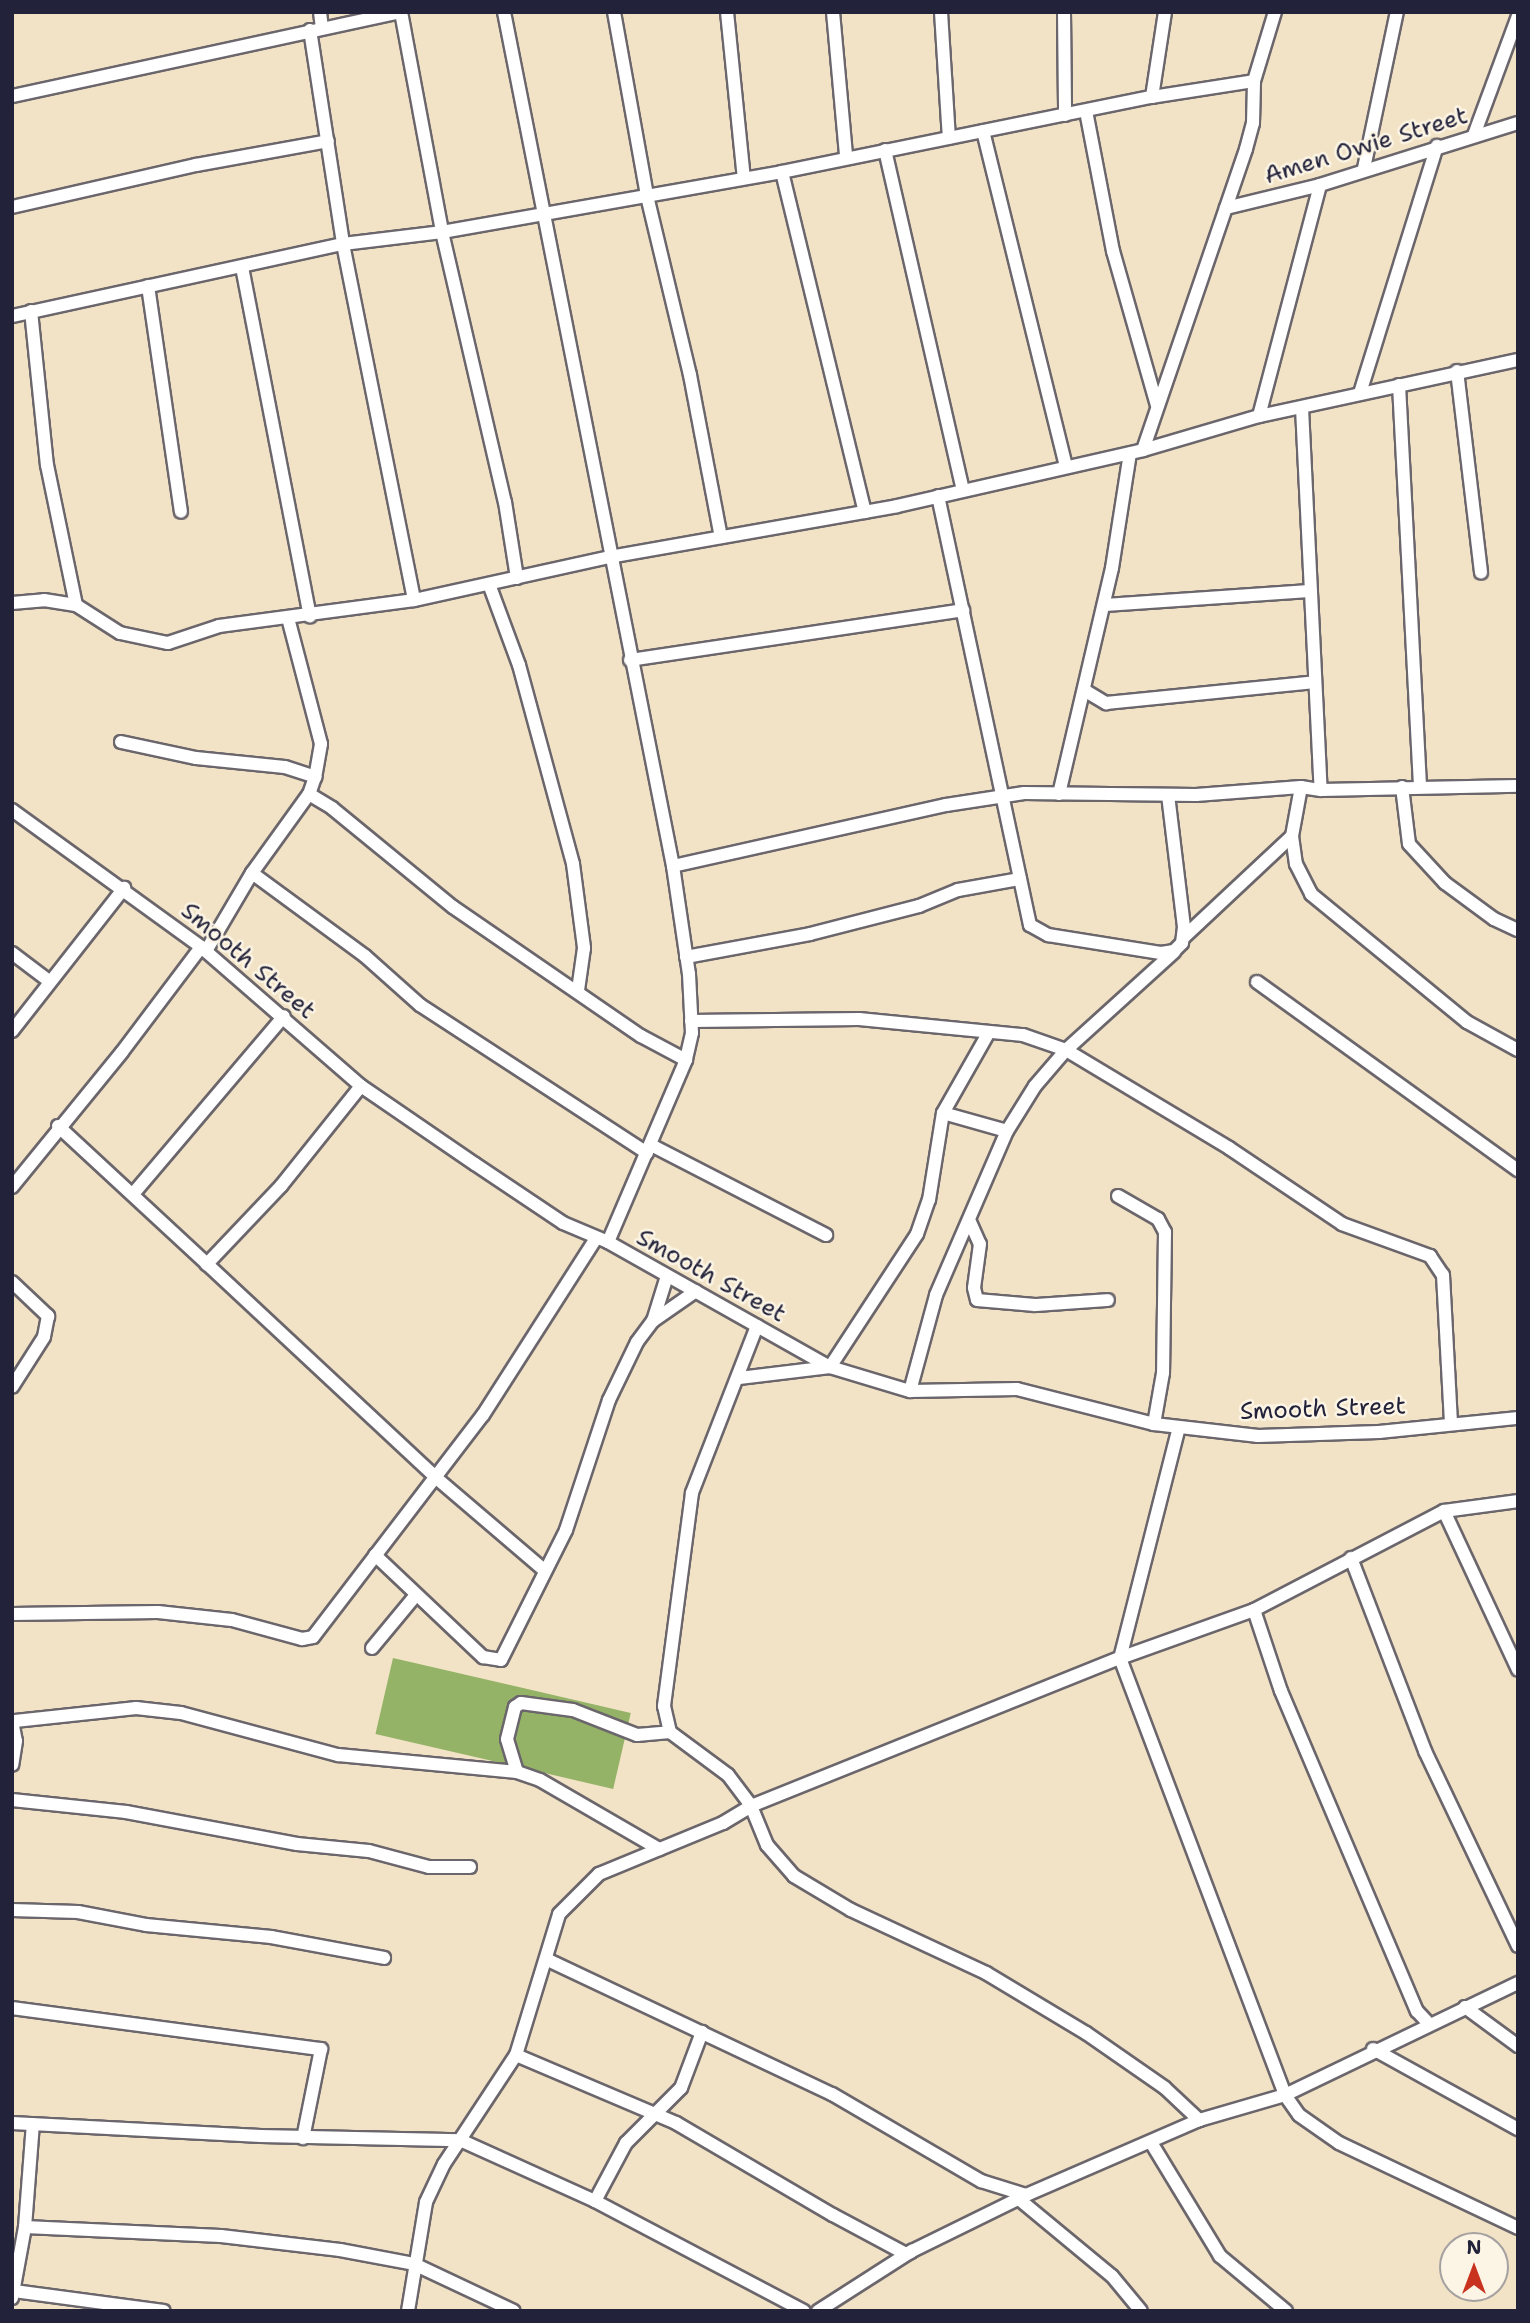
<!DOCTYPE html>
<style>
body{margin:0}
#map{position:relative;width:1530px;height:2323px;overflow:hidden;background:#f2e3c6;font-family:"Shantell Sans",sans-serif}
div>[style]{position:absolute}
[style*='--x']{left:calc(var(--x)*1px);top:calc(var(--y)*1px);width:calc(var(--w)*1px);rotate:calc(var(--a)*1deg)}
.forest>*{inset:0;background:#94b366;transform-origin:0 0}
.roads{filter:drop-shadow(2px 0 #6b666c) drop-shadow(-2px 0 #6b666c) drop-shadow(0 2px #6b666c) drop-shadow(0 -2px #6b666c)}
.minor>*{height:12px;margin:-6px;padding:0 6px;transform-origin:6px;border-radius:6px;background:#fff}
span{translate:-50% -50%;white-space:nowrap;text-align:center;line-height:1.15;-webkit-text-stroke:5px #fcf5e5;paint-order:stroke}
.street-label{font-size:24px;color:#22223b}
.frame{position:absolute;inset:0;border:14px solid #22223b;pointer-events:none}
.north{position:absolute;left:1439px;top:2232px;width:70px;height:70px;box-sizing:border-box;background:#fcf5e5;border:2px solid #a5a1a1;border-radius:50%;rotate:0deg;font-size:19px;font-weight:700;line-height:28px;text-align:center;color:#22223b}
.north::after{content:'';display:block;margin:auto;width:24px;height:32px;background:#c8321e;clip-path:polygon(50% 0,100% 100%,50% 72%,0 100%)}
</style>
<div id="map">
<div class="forest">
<i style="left:393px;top:1658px;width:244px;height:78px;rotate:13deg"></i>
</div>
<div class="roads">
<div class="minor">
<i style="--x:320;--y:12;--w:16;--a:83"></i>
<i style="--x:401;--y:12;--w:224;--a:79.4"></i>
<i style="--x:442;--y:232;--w:277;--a:76.9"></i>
<i style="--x:505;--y:502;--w:77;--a:81"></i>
<i style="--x:504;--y:12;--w:871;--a:78.81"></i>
<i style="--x:673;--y:866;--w:109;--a:81.6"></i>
<i style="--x:689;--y:974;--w:59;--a:87.1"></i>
<i style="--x:692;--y:1033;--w:28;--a:103"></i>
<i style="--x:686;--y:1060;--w:198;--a:113.2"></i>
<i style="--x:614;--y:12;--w:187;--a:79.8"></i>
<i style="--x:647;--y:196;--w:184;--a:76.5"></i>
<i style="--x:690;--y:375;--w:165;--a:79.2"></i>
<i style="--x:727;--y:12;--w:167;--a:84.2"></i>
<i style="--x:833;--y:12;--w:145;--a:84.8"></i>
<i style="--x:941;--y:12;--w:126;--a:86.4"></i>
<i style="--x:1064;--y:12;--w:103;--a:89.4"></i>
<i style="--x:310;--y:30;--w:217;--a:81.2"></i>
<i style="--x:343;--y:244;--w:363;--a:78.7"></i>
<i style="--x:12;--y:96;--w:398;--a:-12.2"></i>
<i style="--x:1152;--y:97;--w:86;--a:-81.3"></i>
<i style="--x:1086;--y:111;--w:143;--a:79.1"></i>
<i style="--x:1113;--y:251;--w:160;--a:74.1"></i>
<i style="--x:983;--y:131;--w:345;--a:76.1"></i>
<i style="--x:1474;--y:135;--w:127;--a:-69.7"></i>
<i style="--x:885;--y:150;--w:349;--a:77.1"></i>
<i style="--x:1364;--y:168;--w:159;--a:-78.1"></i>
<i style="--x:782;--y:172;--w:350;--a:76.3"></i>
<i style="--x:12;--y:207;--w:189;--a:-12.9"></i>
<i style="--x:196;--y:165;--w:134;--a:-10.3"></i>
<i style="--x:1226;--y:208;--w:97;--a:-13.7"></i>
<i style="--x:1320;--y:185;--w:207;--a:-17.4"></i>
<i style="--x:242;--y:267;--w:356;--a:79"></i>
<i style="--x:148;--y:286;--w:228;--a:81.7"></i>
<i style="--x:31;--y:311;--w:155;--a:84.1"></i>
<i style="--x:47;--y:465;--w:143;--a:78.3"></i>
<i style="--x:12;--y:316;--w:339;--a:-12.3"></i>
<i style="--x:343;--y:244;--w:100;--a:-6.9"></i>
<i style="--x:442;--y:232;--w:345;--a:-10"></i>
<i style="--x:782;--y:172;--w:378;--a:-11.5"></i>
<i style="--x:1152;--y:97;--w:103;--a:-8.9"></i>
<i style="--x:1457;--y:371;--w:203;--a:83.2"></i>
<i style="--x:1399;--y:385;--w:402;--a:87"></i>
<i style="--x:1360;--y:393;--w:259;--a:-72.7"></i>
<i style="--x:1302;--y:408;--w:382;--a:87.2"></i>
<i style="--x:1259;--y:416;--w:239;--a:-75.2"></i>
<i style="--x:1143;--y:450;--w:318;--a:-71.1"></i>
<i style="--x:1246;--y:149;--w:27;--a:-75"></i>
<i style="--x:1253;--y:123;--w:42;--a:-88.6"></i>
<i style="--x:1254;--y:81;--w:72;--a:-73.1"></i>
<i style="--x:938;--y:496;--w:439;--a:77.9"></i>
<i style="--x:1030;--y:925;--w:21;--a:29"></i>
<i style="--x:1048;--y:935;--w:114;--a:9.1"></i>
<i style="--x:1161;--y:953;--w:13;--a:-9"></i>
<i style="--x:1174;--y:951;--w:11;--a:-45"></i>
<i style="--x:1182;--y:943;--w:16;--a:-83"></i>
<i style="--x:1184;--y:927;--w:133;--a:-96.9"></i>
<i style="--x:489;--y:584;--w:86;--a:69.7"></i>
<i style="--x:519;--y:665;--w:206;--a:74.8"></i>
<i style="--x:573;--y:864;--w:85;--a:82.5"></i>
<i style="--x:584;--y:948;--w:42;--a:98.1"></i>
<i style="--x:12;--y:603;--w:32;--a:-5"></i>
<i style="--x:44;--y:600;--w:32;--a:9"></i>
<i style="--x:76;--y:605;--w:52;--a:32.5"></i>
<i style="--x:120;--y:633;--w:49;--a:11.8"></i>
<i style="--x:168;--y:643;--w:54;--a:-18.4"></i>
<i style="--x:219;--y:626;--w:197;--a:-7.6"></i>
<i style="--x:414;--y:600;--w:200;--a:-12.4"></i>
<i style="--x:609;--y:557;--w:292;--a:-10"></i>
<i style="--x:897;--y:506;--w:252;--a:-12.8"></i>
<i style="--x:1143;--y:450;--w:121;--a:-16.3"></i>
<i style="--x:1259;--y:416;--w:265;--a:-12.2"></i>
<i style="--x:1104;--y:605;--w:207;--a:-3.9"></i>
<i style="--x:288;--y:618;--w:130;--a:75.3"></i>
<i style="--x:321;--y:744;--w:34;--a:100"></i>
<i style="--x:630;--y:660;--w:337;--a:-8.5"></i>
<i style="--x:1084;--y:690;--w:26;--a:31"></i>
<i style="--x:1106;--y:703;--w:210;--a:-5.7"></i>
<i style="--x:121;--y:742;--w:77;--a:12"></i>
<i style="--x:196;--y:758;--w:89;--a:5.8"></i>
<i style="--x:285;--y:767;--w:32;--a:18"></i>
<i style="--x:315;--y:777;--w:18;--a:109"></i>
<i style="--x:1301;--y:787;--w:50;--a:100.4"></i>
<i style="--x:1292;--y:836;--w:28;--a:82"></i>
<i style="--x:1296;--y:864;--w:34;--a:63"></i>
<i style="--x:1311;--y:894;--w:202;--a:39.4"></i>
<i style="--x:1467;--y:1022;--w:58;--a:28.8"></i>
<i style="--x:1402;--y:787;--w:57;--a:83"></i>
<i style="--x:1409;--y:844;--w:53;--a:47.3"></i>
<i style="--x:1445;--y:883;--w:61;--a:36.3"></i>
<i style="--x:1494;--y:919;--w:26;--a:25"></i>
<i style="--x:1059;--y:794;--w:232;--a:-76.8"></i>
<i style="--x:1112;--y:568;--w:116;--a:-81.1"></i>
<i style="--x:12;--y:810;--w:233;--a:35.9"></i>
<i style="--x:201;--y:947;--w:212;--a:41"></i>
<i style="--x:361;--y:1086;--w:138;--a:34.4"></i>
<i style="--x:475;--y:1164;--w:106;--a:33.8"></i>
<i style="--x:563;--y:1223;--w:49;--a:22.9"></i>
<i style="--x:608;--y:1242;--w:255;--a:29.4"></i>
<i style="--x:830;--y:1367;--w:84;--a:16.7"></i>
<i style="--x:910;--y:1391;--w:107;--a:-1.1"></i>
<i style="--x:1017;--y:1389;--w:141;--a:14.3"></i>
<i style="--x:1154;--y:1424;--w:105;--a:6.6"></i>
<i style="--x:1258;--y:1436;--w:121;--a:-1.9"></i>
<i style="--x:1379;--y:1432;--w:140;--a:-5.8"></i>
<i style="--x:673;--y:866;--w:280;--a:-12.6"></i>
<i style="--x:946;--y:805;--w:79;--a:-8.7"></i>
<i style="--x:1024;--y:793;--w:172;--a:0.7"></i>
<i style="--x:1196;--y:795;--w:105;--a:-4.4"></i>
<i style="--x:1301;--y:787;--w:20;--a:9"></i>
<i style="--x:1321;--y:790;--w:197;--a:-1.2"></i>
<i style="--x:252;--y:873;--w:140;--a:36.3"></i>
<i style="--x:365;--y:956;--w:74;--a:41.7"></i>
<i style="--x:420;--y:1005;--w:271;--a:33.1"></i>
<i style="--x:1184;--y:937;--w:148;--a:-43.1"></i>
<i style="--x:206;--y:951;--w:91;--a:-59.5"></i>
<i style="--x:252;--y:873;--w:97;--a:-54.2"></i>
<i style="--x:309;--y:794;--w:27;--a:31"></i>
<i style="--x:332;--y:808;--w:156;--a:39.3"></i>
<i style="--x:453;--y:907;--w:228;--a:34.5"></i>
<i style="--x:641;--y:1036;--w:51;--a:28.1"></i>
<i style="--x:12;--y:953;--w:46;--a:37.1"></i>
<i style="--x:686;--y:957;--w:126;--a:-10.5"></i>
<i style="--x:810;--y:934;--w:113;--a:-14.4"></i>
<i style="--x:919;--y:906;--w:42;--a:-22.3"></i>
<i style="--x:958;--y:890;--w:63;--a:-10.1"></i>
<i style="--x:1257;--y:982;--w:322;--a:35.8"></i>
<i style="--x:691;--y:1021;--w:168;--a:-0.7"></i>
<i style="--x:859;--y:1019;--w:165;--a:5.6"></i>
<i style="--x:1023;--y:1035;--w:46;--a:19.2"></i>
<i style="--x:1066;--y:1050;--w:190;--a:31"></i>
<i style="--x:1229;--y:1148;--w:136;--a:33.9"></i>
<i style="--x:1342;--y:1224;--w:94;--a:20"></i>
<i style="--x:1430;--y:1256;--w:23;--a:56"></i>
<i style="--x:1443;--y:1275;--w:148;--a:86.9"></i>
<i style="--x:12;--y:1031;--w:182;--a:-51.9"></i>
<i style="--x:361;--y:1086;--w:128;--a:128.7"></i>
<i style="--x:281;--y:1186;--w:108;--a:133.5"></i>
<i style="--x:207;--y:1264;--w:311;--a:43"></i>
<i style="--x:434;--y:1476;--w:143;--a:40.5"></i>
<i style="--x:943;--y:1113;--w:66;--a:15.7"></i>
<i style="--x:58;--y:1126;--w:203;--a:42.8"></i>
<i style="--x:651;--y:1145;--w:197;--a:27.2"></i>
<i style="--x:12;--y:1187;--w:174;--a:-50.8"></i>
<i style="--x:122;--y:1052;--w:131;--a:-53"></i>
<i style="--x:133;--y:1194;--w:233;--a:-49.7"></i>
<i style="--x:1118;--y:1196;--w:46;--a:29.9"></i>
<i style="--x:1158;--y:1219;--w:15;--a:62"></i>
<i style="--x:1165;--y:1232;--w:141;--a:90.8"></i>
<i style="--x:1163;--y:1373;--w:52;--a:100"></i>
<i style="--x:970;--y:1222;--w:24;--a:66"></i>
<i style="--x:980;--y:1244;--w:44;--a:97.8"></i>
<i style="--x:974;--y:1288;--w:12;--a:76"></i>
<i style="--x:977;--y:1300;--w:58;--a:4.9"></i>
<i style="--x:1035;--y:1305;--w:73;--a:-3.9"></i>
<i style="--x:12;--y:1282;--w:50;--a:43.4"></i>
<i style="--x:48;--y:1316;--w:21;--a:101"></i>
<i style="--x:44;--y:1337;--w:59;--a:122.6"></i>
<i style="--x:653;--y:1321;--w:47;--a:-72.7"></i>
<i style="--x:757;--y:1326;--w:179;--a:111.3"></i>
<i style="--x:692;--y:1493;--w:215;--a:97.5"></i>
<i style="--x:664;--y:1706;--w:27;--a:77"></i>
<i style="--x:670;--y:1732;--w:72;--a:36.6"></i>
<i style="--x:728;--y:1775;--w:39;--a:53"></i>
<i style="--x:751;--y:1806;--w:42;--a:67.7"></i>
<i style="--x:767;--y:1845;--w:41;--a:48.9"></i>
<i style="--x:794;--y:1876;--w:66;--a:30.8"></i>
<i style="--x:851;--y:1910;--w:149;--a:25"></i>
<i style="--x:986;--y:1973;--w:117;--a:31"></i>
<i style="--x:1086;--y:2033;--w:96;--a:34.8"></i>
<i style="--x:1165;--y:2088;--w:47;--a:43.3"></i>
<i style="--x:739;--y:1378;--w:92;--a:-6.9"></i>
<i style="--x:830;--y:1367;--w:159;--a:-56.8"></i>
<i style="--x:917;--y:1234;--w:36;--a:-71"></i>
<i style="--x:929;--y:1200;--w:88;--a:-80.9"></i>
<i style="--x:943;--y:1113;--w:93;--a:-60.4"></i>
<i style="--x:910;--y:1391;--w:99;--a:-74.8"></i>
<i style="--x:936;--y:1295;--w:179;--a:-66.6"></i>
<i style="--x:1007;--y:1131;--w:53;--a:-58.1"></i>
<i style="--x:1035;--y:1086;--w:48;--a:-49.3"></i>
<i style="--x:1066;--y:1050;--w:146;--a:-42.2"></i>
<i style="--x:1179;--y:1427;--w:238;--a:104.3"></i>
<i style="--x:1120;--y:1658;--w:467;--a:69.3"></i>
<i style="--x:1285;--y:2095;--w:24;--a:55"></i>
<i style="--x:1299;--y:2115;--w:49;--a:35"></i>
<i style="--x:1339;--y:2143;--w:198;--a:25.4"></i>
<i style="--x:1444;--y:1511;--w:175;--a:65"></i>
<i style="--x:375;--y:1555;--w:149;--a:43.4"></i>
<i style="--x:483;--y:1657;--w:18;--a:9"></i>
<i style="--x:501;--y:1660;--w:145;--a:-63.4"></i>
<i style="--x:566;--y:1530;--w:137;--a:-71.7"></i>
<i style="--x:609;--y:1400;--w:64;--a:-64.2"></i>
<i style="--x:637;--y:1342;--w:26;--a:-53"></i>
<i style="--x:653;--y:1321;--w:52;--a:-34.9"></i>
<i style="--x:1351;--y:1558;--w:207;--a:69"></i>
<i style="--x:1425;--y:1751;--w:216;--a:64.5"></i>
<i style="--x:1254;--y:1610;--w:85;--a:71.6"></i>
<i style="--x:1281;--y:1691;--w:348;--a:67"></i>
<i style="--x:1417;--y:2011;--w:18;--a:47"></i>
<i style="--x:12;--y:1614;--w:146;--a:-0.8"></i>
<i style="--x:158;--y:1612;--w:74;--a:6.2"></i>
<i style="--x:232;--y:1620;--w:73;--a:15.2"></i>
<i style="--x:302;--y:1639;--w:11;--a:-10"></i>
<i style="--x:313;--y:1637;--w:280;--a:-52.6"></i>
<i style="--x:483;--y:1415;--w:208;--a:-57.4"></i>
<i style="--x:372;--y:1648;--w:69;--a:-50.3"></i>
<i style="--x:12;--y:1721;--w:20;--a:79"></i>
<i style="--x:16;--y:1741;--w:24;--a:99"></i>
<i style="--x:15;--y:1721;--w:122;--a:-6.1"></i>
<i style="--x:136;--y:1708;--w:45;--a:6.3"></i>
<i style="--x:181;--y:1713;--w:163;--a:15"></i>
<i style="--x:338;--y:1755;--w:180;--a:5.4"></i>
<i style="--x:517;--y:1772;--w:24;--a:19"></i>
<i style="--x:540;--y:1780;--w:138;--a:30.1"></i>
<i style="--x:517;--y:1772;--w:34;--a:-107"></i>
<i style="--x:507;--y:1739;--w:33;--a:-76"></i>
<i style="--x:515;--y:1707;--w:7;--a:-34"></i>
<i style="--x:521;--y:1703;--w:52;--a:7.7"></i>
<i style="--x:573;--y:1710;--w:69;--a:21.3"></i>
<i style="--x:637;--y:1735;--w:33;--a:-5"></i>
<i style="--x:12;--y:1800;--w:115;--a:6"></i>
<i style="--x:126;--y:1812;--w:174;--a:10.6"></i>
<i style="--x:297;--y:1844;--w:72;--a:5.6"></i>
<i style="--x:369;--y:1851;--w:62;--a:14.9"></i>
<i style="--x:429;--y:1867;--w:41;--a:0"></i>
<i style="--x:12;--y:1910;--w:66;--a:1.7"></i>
<i style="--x:78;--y:1912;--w:69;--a:10.8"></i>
<i style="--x:146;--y:1925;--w:126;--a:5.5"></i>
<i style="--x:271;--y:1937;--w:115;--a:10.5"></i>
<i style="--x:548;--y:1960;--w:314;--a:25.3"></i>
<i style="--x:832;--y:2094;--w:173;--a:30.3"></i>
<i style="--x:981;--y:2181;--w:47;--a:17.3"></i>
<i style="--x:1465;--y:2007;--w:66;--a:36.3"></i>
<i style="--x:12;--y:2008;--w:312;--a:7.6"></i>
<i style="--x:321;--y:2049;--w:91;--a:101.4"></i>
<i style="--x:1373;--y:2049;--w:166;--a:28.9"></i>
<i style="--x:516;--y:2055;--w:174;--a:23"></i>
<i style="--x:676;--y:2123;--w:182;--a:30.4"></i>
<i style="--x:833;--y:2215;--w:83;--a:28.1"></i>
<i style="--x:906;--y:2254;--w:5;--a:-22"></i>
<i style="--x:12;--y:2123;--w:249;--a:3"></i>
<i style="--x:261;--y:2136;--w:199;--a:1.2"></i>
<i style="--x:460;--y:2140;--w:148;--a:24.3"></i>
<i style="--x:595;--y:2201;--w:236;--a:27.8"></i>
<i style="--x:1152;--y:2144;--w:131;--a:58.7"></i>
<i style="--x:1220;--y:2256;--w:86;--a:39.8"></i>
<i style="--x:1020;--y:2200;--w:119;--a:39.6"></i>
<i style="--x:1112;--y:2276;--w:45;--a:50.4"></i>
<i style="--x:595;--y:2201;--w:66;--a:-61.9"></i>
<i style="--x:626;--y:2143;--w:78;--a:-45"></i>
<i style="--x:681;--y:2088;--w:60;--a:-69.4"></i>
<i style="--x:25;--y:2227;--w:196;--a:2.6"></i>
<i style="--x:221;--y:2236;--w:120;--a:6.7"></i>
<i style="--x:340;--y:2250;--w:75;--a:10.7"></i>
<i style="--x:414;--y:2264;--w:110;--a:25.2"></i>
<i style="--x:14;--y:2291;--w:151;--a:7.6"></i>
<i style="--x:12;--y:2298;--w:72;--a:-79.6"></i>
<i style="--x:25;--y:2227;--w:103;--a:-85.6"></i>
<i style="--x:408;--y:2311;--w:110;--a:-80.6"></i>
<i style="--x:426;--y:2202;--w:42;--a:-64.7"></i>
<i style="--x:444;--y:2164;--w:131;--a:-56.6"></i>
<i style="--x:516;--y:2055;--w:147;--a:-73"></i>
<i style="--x:559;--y:1914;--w:57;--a:-45"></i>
<i style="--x:599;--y:1874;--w:134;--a:-22.4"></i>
<i style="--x:723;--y:1823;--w:33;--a:-31"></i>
<i style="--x:751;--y:1806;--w:398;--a:-21.9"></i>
<i style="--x:1120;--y:1658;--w:142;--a:-19.7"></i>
<i style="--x:1254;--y:1610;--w:214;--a:-27.5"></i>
<i style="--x:1444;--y:1511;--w:75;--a:-7.7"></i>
<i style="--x:818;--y:2311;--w:112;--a:-32.6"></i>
<i style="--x:912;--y:2251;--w:127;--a:-26.2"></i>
<i style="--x:1026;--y:2195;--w:189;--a:-23.4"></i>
<i style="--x:1199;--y:2120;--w:90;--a:-16.2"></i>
<i style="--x:1285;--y:2095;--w:259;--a:-25.7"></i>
</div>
</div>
<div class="street-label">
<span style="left:1366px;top:146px;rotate:-17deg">Amen Owie Street</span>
<span style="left:248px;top:961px;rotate:40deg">Smooth Street</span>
<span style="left:711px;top:1276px;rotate:29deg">Smooth Street</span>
<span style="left:1323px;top:1409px;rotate:-2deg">Smooth Street</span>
</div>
<div class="frame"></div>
<div class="north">N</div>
</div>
